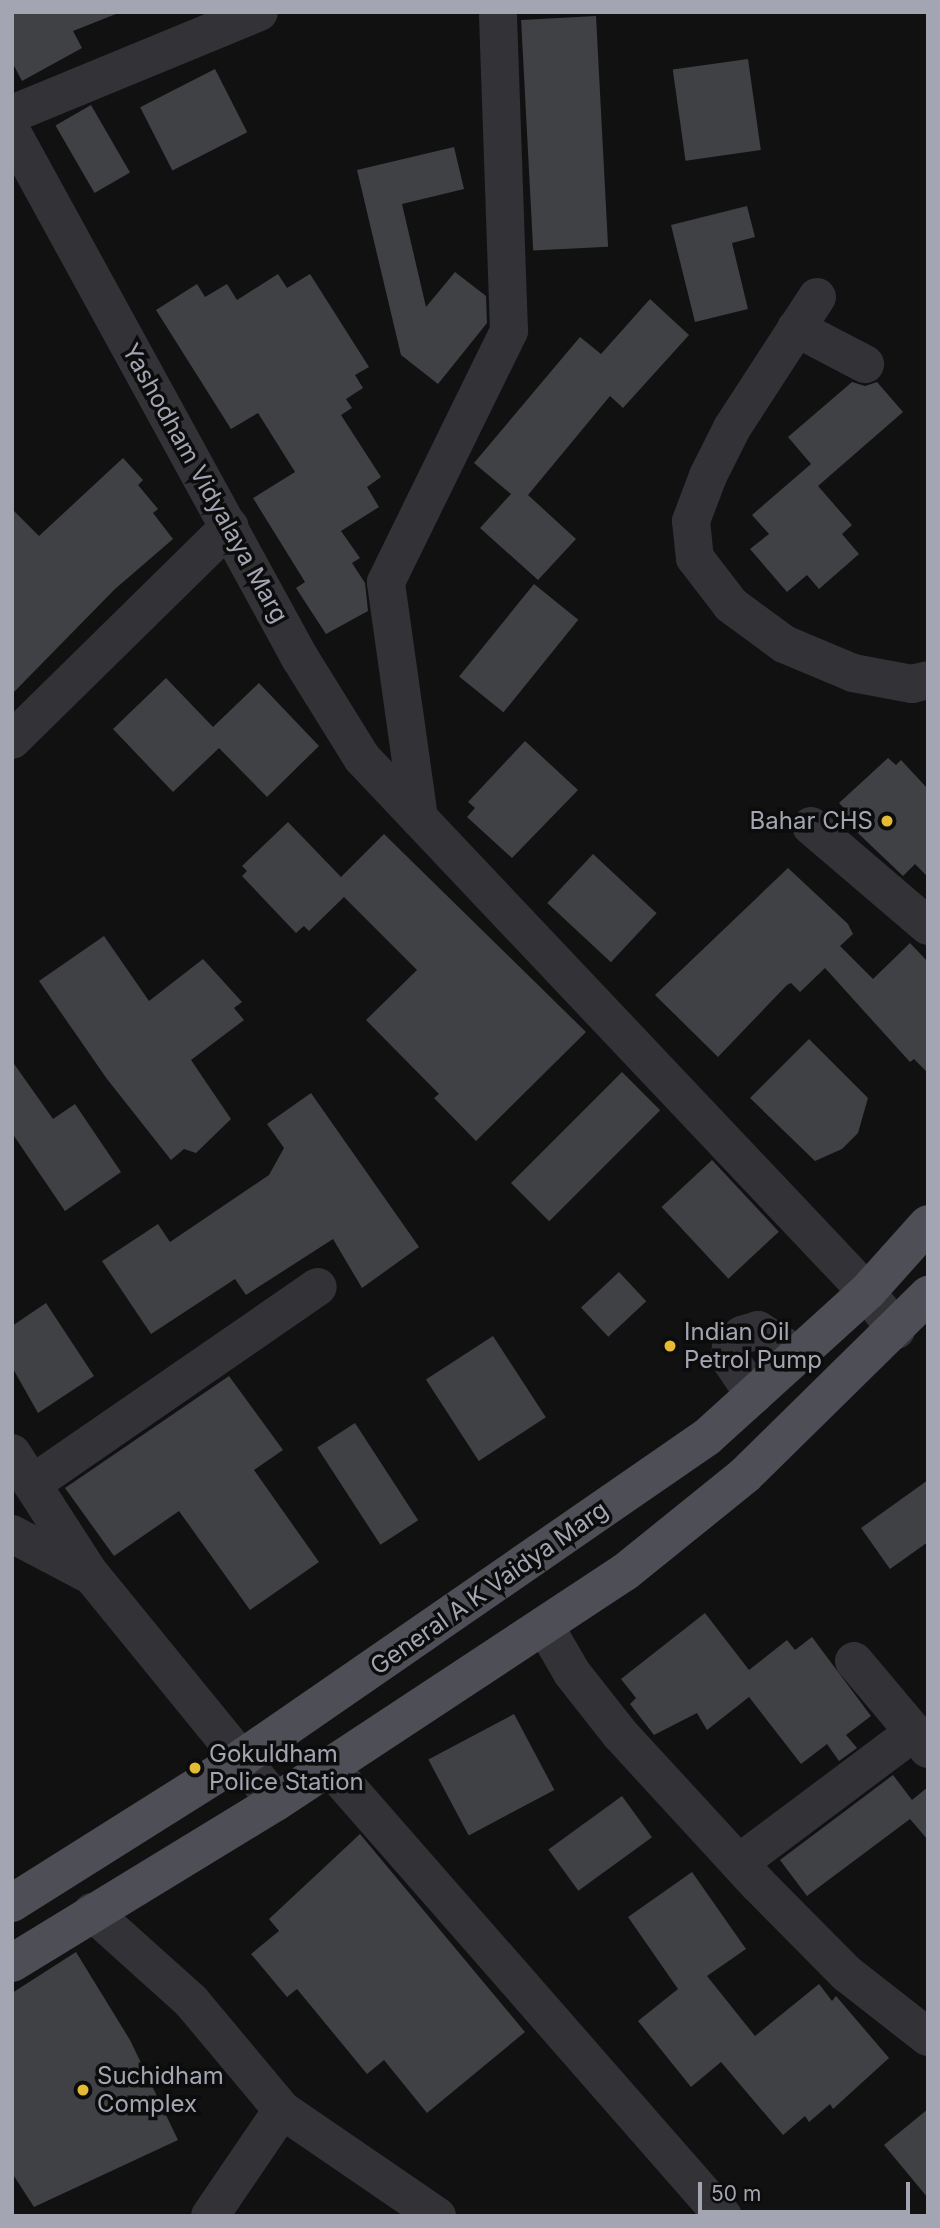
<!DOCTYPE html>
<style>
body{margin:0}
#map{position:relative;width:940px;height:2228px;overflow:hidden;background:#111112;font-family:Inter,sans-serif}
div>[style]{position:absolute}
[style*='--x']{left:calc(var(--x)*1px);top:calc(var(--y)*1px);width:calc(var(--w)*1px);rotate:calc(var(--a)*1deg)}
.building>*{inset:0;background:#404145;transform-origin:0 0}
.minor>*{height:38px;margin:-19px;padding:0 19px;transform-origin:19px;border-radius:19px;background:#323237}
.major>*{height:38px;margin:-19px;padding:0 19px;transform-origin:19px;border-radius:19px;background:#4e4f56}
.dots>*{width:19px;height:19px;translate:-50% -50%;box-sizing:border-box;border:4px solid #0c0c0d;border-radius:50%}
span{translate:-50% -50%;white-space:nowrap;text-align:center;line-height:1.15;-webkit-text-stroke:7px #0c0c0d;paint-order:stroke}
.street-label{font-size:24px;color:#a3a6b2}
.poi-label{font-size:24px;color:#a3a6b2}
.right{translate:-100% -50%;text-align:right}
.left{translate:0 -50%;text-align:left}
.frame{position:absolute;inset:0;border:14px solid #a3a6b2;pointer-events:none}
.scale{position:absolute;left:698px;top:2182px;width:212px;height:32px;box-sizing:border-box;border:4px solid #a3a6b2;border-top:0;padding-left:9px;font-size:21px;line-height:24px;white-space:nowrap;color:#a3a6b2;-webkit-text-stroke:5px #0c0c0d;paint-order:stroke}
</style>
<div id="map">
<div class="building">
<i style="clip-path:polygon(12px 12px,116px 12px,116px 14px,73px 31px,82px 48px,22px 81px,12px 62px)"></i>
<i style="left:596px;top:16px;width:231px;height:75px;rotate:87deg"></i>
<i style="left:748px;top:59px;width:92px;height:76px;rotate:82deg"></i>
<i style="left:215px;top:69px;width:71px;height:84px;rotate:63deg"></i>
<i style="left:91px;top:105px;width:78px;height:41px;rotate:60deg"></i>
<i style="clip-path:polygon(454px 147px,464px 189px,402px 204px,426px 307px,455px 272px,486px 296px,487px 323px,438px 384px,401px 355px,357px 170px)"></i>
<i style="clip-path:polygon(747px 206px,755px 237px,732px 243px,748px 309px,695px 322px,671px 225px)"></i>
<i style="clip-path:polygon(278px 274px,287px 288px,310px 274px,369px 367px,355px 375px,363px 388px,346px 399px,352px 408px,341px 415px,381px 477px,367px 487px,379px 507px,341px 531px,360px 558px,352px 563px,365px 583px,368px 611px,326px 634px,296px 588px,305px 582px,253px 498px,295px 472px,258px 413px,231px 429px,156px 310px,197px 284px,205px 297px,227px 284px,237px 300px)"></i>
<i style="clip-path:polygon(650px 299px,689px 335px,623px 408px,610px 396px,528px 495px,576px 539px,538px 580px,480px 528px,511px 494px,474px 463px,580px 337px,601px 354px)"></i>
<i style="clip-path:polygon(852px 382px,865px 386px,877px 382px,903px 412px,818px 486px,852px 525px,842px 534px,859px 554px,819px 589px,807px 575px,787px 592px,750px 549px,769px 534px,752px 515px,811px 464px,788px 437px)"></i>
<i style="clip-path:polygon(123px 458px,143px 480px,138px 485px,158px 509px,153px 513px,173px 539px,115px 589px,12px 694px,12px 509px,39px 536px)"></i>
<i style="left:534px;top:584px;width:57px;height:119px;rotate:39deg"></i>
<i style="clip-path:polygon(166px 678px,213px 727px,259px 683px,319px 746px,267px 797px,219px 748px,173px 792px,113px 729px)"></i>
<i style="clip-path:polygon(525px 741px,578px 790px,512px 858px,467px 817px,475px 808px,468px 802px)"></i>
<i style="clip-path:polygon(888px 758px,896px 765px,901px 760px,928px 789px,928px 877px,915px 864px,903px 876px,838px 814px,844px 808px,839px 803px)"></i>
<i style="clip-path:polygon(288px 822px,341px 877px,384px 834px,586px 1032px,476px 1141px,434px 1098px,439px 1094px,366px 1020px,417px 970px,344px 897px,309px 931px,304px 926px,296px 933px,242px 876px,247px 871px,242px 866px)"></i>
<i style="left:593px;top:854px;width:87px;height:67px;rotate:43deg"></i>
<i style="clip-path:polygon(788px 868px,848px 924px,853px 934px,840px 946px,873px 979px,910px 943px,928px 962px,928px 1073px,914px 1059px,910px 1062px,825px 968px,800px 992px,791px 983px,787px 985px,718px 1057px,655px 995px)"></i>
<i style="clip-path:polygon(104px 936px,149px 1001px,203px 959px,242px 1002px,234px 1008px,244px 1020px,191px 1060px,231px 1119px,196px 1153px,184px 1149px,171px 1160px,107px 1079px,39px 981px)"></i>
<i style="clip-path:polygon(809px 1039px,868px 1098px,858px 1133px,842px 1149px,815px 1161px,750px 1098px)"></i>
<i style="clip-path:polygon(12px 1061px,53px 1119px,75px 1104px,121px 1172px,65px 1211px,12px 1133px)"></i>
<i style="left:622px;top:1072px;width:54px;height:157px;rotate:45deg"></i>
<i style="clip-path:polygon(311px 1093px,419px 1247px,362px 1288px,333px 1239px,246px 1295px,235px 1279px,151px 1334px,102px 1261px,158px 1224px,170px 1242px,269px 1175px,284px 1148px,267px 1124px)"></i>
<i style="left:712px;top:1160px;width:98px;height:69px;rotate:47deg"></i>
<i style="left:619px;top:1272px;width:40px;height:52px;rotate:47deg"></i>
<i style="clip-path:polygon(46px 1303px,94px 1376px,38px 1413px,12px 1367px,12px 1326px)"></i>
<i style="left:493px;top:1336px;width:97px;height:80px;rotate:57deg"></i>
<i style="clip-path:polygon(229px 1376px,283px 1450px,254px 1470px,319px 1562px,250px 1610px,179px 1511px,114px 1556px,65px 1488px)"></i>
<i style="left:355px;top:1423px;width:116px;height:45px;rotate:57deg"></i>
<i style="clip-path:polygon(928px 1480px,928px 1542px,890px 1569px,861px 1528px)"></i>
<i style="clip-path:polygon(705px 1613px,749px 1670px,787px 1640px,795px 1650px,812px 1637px,871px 1716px,846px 1735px,857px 1748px,839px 1761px,827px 1744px,801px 1764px,749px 1697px,707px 1730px,697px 1713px,654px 1735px,630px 1704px,636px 1698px,621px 1679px)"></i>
<i style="left:514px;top:1714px;width:86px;height:97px;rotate:62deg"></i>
<i style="clip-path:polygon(893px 1775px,912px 1800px,928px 1787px,928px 1840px,910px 1819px,807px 1896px,780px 1860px)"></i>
<i style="left:622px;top:1796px;width:51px;height:91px;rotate:54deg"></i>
<i style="clip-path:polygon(360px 1834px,525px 2032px,427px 2113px,384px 2060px,367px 2074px,297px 1989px,287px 1997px,251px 1954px,279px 1931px,269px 1919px)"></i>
<i style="clip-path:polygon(692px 1872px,746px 1949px,707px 1976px,755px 2036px,819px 1984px,832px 2001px,836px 1996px,889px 2058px,833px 2109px,830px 2104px,809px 2122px,805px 2116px,783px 2135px,721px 2062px,691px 2087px,638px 2021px,678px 1989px,628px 1917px)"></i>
<i style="clip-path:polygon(76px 1952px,130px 2040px,178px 2140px,34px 2207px,12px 2173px,12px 1993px)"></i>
<i style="clip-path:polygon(928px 2109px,928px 2198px,884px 2145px)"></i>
</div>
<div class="minor">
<i style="--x:12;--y:114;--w:267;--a:-22.4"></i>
<i style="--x:12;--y:132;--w:600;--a:61.3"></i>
<i style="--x:300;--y:658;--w:118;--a:58.2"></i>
<i style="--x:362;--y:758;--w:735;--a:46.6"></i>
<i style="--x:867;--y:1292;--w:48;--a:52.7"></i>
<i style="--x:817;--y:297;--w:156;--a:123"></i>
<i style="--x:732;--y:428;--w:54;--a:116.6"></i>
<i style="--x:708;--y:476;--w:48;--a:110.7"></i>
<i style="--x:691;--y:521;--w:37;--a:84"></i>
<i style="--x:695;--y:558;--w:59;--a:52.5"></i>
<i style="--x:731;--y:605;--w:66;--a:36.3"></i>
<i style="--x:784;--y:644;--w:75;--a:22.8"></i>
<i style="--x:853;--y:673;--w:60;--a:10.6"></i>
<i style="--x:912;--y:684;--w:16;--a:-14"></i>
<i style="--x:796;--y:328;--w:78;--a:27.6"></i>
<i style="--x:12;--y:740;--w:305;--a:-44.5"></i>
<i style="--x:419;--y:818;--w:238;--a:-98"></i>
<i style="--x:386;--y:582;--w:280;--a:-63.9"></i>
<i style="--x:509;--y:331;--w:319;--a:-92"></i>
<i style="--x:811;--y:826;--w:154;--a:40.5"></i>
<i style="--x:754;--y:1395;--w:43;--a:-123.7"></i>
<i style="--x:730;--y:1359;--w:13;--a:-86"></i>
<i style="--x:731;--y:1346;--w:16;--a:-45"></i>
<i style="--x:742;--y:1335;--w:17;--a:-17"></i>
<i style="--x:758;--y:1330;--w:47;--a:32"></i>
<i style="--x:12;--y:1453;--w:144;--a:57.2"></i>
<i style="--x:32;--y:1484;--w:347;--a:-34.6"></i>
<i style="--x:12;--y:1534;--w:90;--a:27.7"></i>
<i style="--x:92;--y:1576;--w:291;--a:50.8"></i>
<i style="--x:546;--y:1628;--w:52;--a:60"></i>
<i style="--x:572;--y:1673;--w:78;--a:51.8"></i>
<i style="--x:620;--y:1734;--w:205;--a:47.4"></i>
<i style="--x:759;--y:1885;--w:124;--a:45.3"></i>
<i style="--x:846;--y:1973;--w:104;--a:38"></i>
<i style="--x:854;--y:1661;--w:115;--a:49.9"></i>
<i style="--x:329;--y:1766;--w:598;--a:48.8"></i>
<i style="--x:739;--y:1863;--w:219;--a:-36.8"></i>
<i style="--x:92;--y:1912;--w:133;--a:42"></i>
<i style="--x:191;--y:2001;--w:142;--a:50.1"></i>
<i style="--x:282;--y:2110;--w:188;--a:34.4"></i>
<i style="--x:210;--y:2216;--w:128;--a:-55.8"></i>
</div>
<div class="major">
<i style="--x:12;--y:1903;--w:272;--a:-32.2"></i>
<i style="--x:242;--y:1758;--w:565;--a:-34.62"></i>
<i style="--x:707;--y:1437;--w:216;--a:-42.2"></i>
<i style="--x:867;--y:1292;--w:91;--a:-48.1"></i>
<i style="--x:12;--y:1963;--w:309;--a:-31.4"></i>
<i style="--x:276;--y:1802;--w:418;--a:-33.4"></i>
<i style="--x:625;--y:1572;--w:154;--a:-38.9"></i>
<i style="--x:745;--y:1475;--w:257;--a:-44.5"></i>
</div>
<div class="dots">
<i style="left:887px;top:821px;background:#e5bb36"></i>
<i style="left:670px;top:1346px;background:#e5bb36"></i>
<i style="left:195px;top:1768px;background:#e5bb36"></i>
<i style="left:83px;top:2090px;background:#e5bb36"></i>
</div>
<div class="street-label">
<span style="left:205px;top:483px;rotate:61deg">Yashodham Vidyalaya Marg</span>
<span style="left:489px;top:1588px;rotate:-35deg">General A K Vaidya Marg</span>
</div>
<div class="poi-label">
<span class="right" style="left:873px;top:821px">Bahar CHS</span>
<span class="left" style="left:684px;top:1346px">Indian Oil<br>Petrol Pump</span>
<span class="left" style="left:209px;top:1768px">Gokuldham<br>Police Station</span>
<span class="left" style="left:97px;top:2090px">Suchidham<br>Complex</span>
</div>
<div class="frame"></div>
<div class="scale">50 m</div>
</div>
